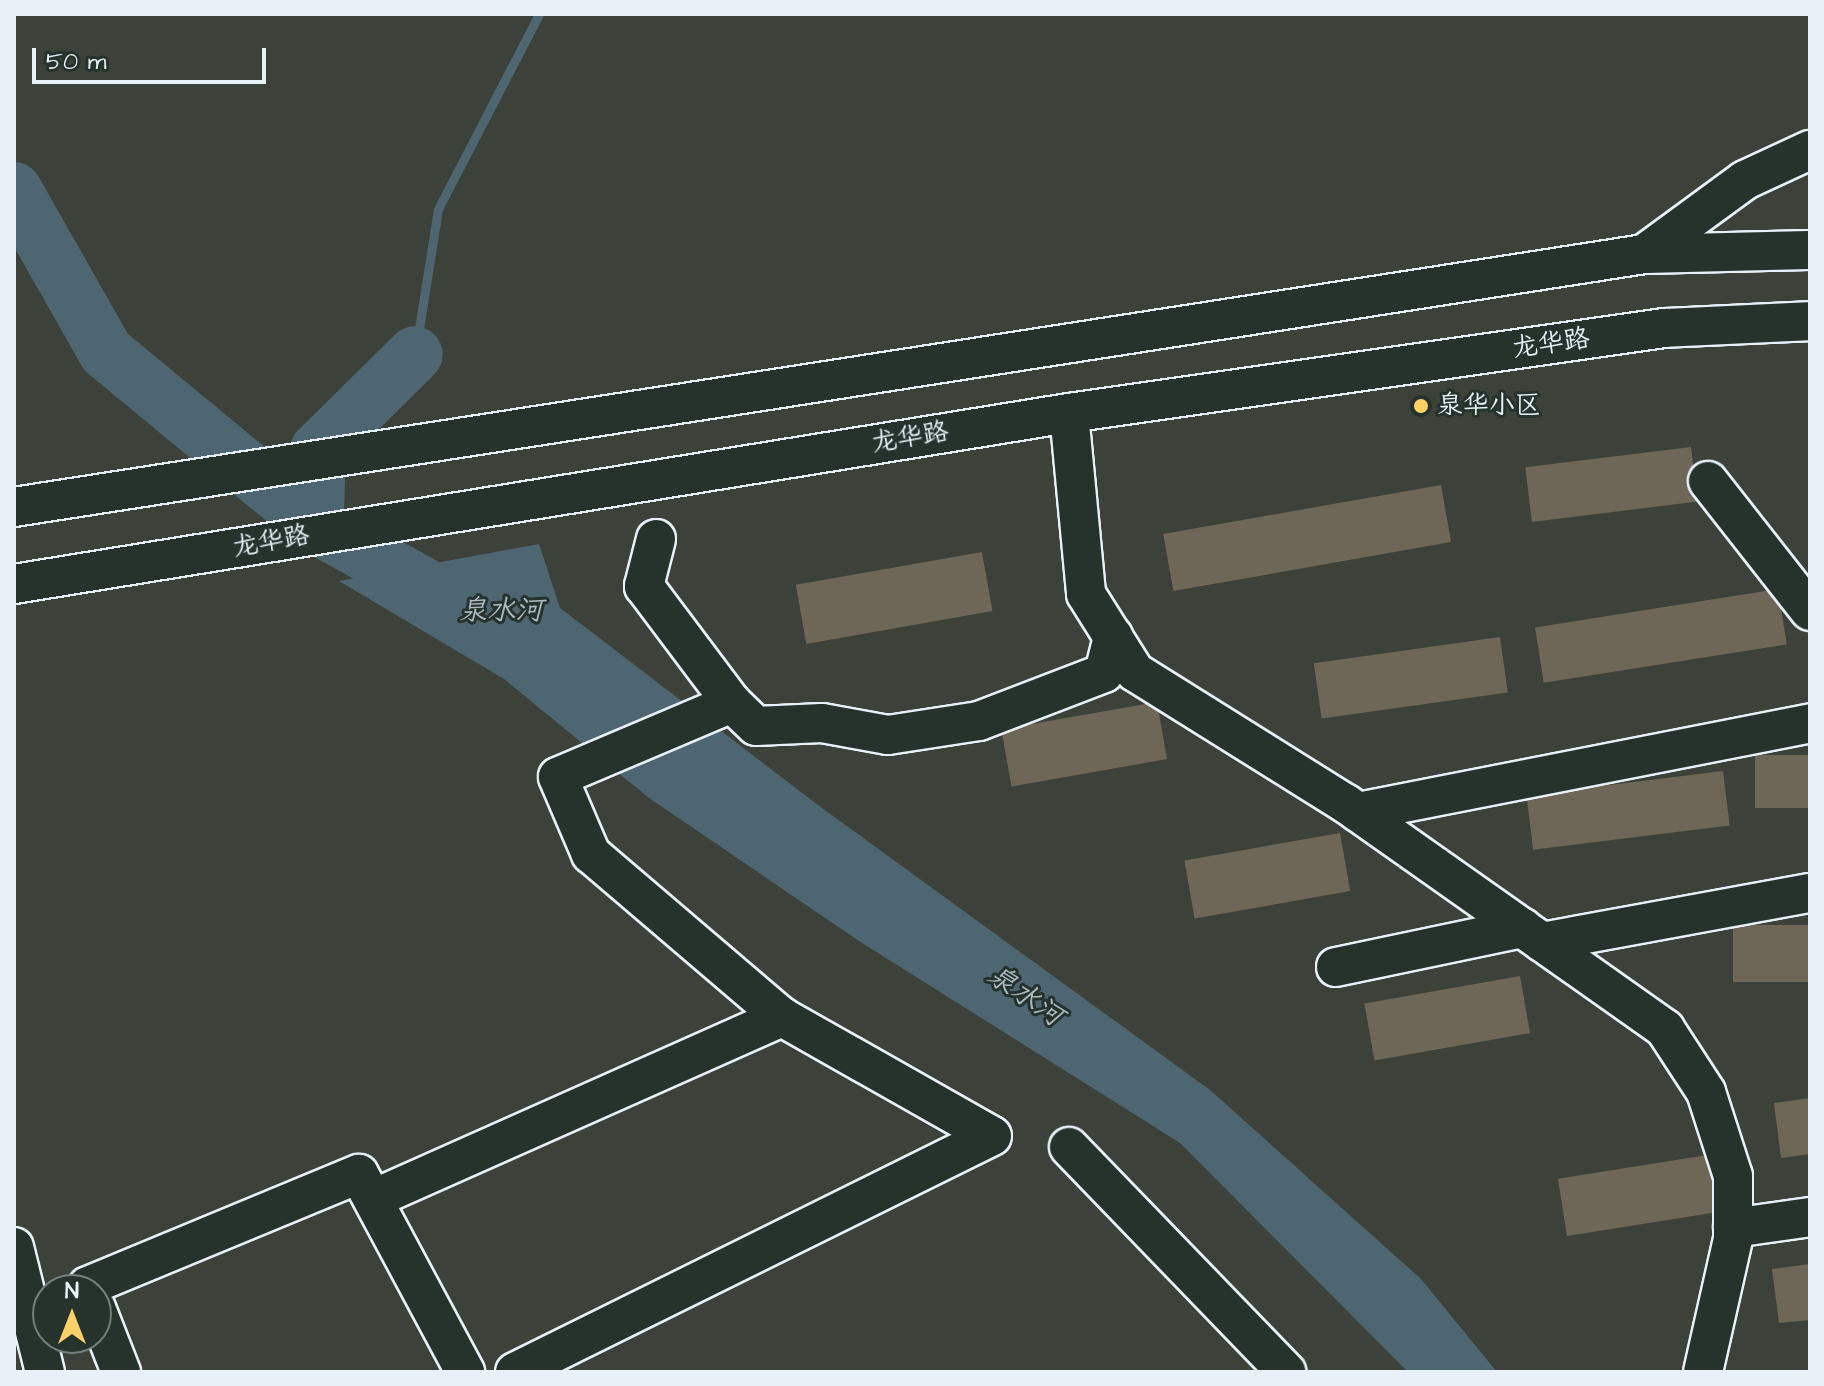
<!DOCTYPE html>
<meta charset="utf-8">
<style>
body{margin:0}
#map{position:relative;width:1824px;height:1386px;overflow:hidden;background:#3c4239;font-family:"Architects Daughter","LXGW WenKai TC",sans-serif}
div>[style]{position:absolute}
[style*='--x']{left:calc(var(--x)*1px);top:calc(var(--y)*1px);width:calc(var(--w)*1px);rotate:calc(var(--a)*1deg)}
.water>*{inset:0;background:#4e6672}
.stream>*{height:9px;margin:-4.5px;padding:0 4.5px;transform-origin:4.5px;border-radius:4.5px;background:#4e6672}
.river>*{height:56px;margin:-28px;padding:0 28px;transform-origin:28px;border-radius:28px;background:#4e6672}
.building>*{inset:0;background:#6e6656;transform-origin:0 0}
.roads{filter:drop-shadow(2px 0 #e8f1f8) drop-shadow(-2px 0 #e8f1f8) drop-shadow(0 2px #e8f1f8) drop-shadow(0 -2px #e8f1f8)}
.minor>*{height:38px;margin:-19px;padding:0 19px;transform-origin:19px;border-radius:19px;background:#26332d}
.dots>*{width:22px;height:22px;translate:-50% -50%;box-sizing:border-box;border:4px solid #26332d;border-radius:50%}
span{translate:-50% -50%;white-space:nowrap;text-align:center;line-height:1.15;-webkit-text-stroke:6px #26332d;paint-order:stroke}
.street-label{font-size:26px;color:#e8f1f8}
.poi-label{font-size:26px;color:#e8f1f8}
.left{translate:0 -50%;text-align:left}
.water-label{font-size:28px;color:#aab9c2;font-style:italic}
.frame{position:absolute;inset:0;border:16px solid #e8f1f8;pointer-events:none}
.north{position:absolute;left:32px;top:1274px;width:80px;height:80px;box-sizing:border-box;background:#26332d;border:2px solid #747f7e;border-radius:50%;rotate:0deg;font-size:22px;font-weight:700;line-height:32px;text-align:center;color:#e8f1f8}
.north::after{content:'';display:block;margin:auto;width:28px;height:36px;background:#ffd166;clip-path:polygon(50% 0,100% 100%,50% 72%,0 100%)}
.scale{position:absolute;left:32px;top:48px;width:234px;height:36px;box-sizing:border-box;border:4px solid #e8f1f8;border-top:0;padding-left:10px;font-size:24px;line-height:28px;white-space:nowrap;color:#e8f1f8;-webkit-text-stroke:6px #26332d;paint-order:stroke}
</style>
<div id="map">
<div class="water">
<i style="clip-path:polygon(539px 544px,560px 608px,818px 805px,1210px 1090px,1421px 1279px,1497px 1372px,1408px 1372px,1180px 1143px,859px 941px,649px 798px,504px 679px,339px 581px)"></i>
</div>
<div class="stream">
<i style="--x:415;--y:354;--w:147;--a:-81"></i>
<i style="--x:438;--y:209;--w:220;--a:-62.6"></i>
</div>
<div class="river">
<i style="--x:14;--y:190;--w:186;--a:60.4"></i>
<i style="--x:106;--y:352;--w:273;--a:39.6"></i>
<i style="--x:316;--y:526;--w:168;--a:28.9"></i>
<i style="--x:316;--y:512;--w:62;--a:-88.2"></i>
<i style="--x:318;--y:450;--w:136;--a:-44.7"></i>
</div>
<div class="building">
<i style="left:1691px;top:447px;width:55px;height:167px;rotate:83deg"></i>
<i style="left:1441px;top:485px;width:58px;height:282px;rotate:80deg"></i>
<i style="left:982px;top:552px;width:60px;height:189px;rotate:80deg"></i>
<i style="left:1778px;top:589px;width:56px;height:246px;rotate:81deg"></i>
<i style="left:1500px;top:637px;width:56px;height:188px;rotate:82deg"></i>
<i style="left:1157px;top:702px;width:58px;height:158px;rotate:80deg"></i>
<i style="left:1810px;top:755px;width:53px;height:55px;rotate:90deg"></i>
<i style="left:1723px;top:771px;width:55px;height:198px;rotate:83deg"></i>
<i style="left:1340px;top:833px;width:59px;height:158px;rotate:80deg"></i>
<i style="left:1810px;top:925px;width:57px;height:77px;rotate:90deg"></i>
<i style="left:1520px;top:976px;width:58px;height:158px;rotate:80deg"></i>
<i style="clip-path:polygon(1810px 1098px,1810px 1154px,1781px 1158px,1774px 1103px)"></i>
<i style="left:1714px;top:1154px;width:58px;height:158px;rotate:81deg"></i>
<i style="clip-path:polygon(1810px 1264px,1810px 1320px,1779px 1323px,1772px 1269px)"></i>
</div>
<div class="roads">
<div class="minor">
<i style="--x:1644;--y:254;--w:125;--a:-36.2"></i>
<i style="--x:1745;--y:180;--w:72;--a:-24.8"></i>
<i style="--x:1069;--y:413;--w:182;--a:84.6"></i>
<i style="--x:1086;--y:594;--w:92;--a:57.9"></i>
<i style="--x:1135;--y:672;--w:248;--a:32"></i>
<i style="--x:1345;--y:803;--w:392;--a:35.2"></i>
<i style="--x:1665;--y:1029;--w:75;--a:56.9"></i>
<i style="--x:1706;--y:1092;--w:88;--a:72.2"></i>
<i style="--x:1733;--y:1176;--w:63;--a:90"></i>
<i style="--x:1733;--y:1239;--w:136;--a:102.7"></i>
<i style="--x:1708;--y:481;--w:165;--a:51.9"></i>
<i style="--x:14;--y:507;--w:1650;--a:-8.82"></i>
<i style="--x:1644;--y:254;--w:166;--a:-1.4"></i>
<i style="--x:656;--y:539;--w:49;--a:104.3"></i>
<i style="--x:644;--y:586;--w:146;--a:53.1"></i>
<i style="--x:732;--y:703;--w:33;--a:44"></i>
<i style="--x:756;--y:726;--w:66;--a:-2.6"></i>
<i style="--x:822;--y:723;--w:67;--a:10.3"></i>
<i style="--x:888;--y:735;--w:92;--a:-8.7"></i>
<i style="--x:979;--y:721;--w:134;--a:-21"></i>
<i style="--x:1104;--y:673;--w:38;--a:-76"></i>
<i style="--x:14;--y:584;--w:1069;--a:-9.21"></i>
<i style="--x:1069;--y:413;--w:601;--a:-8.13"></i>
<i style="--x:1664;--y:328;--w:146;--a:-2.7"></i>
<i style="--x:732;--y:703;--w:189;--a:157"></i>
<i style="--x:558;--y:777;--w:84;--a:66.8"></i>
<i style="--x:591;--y:854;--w:251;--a:40.5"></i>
<i style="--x:782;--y:1017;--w:241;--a:29.5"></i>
<i style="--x:1358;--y:812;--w:461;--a:-11.1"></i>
<i style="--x:1542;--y:942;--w:272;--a:-10.4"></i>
<i style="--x:1336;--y:967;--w:191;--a:-11.8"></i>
<i style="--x:1069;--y:1147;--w:313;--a:46"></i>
<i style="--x:373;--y:1199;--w:448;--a:-24"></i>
<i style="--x:1733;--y:1228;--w:78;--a:-8.1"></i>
<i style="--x:14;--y:1247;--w:129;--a:76.1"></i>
<i style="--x:89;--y:1290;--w:4;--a:-104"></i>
<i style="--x:88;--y:1286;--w:293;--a:-22.5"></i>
<i style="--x:359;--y:1174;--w:225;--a:61.8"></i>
<i style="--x:96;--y:1308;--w:69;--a:68.7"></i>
<i style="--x:515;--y:1372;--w:532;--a:-26.32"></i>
</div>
</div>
<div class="dots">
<i style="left:1421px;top:406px;background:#ffd166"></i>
</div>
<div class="street-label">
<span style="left:1551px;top:344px;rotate:-8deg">龙华路</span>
<span style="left:910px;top:438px;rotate:-9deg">龙华路</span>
<span style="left:271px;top:542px;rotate:-10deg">龙华路</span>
</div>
<div class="poi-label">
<span class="left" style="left:1437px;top:406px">泉华小区</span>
</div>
<div class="water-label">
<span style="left:501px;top:611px">泉水河</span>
<span style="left:1025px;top:996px;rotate:35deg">泉水河</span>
</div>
<div class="frame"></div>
<div class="north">N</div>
<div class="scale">50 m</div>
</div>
